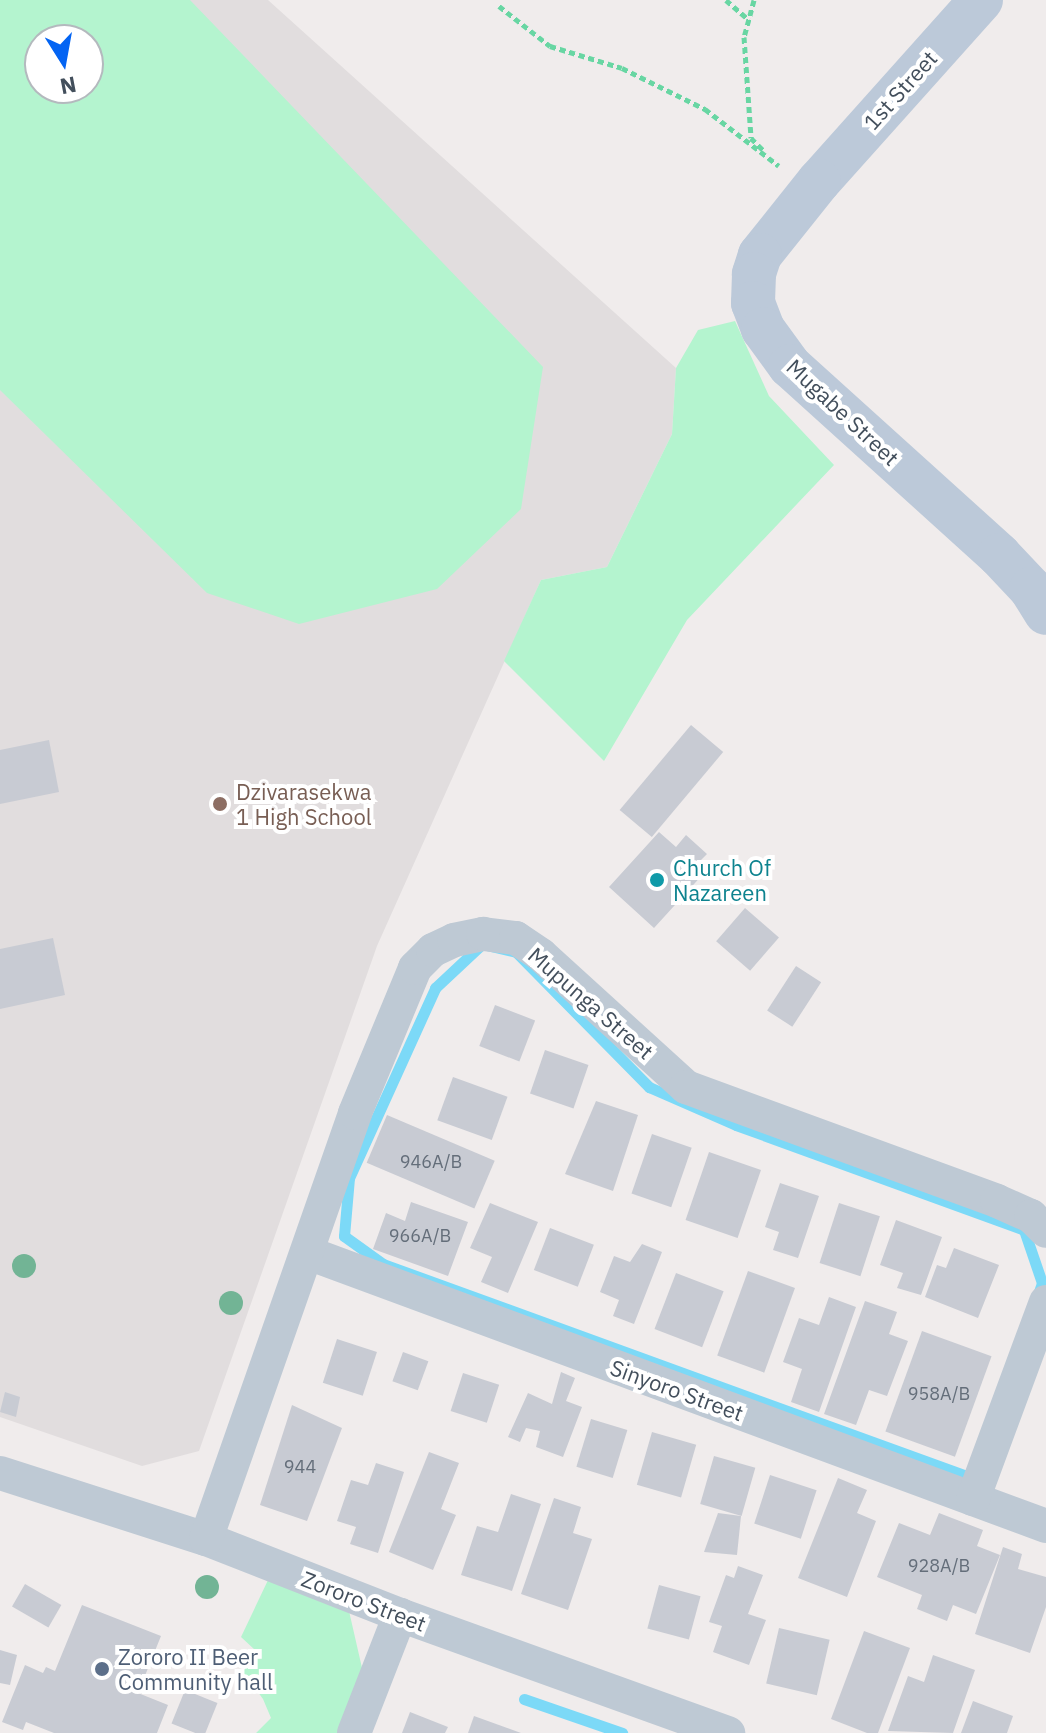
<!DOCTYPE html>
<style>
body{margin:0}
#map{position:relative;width:1046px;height:1733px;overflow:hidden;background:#f0ecec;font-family:"IBM Plex Sans",sans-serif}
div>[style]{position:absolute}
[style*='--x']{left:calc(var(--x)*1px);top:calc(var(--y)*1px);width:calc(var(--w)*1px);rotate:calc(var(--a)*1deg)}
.education>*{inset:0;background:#e1ddde}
.green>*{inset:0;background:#b4f4cf}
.stream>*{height:11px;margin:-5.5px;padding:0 5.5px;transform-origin:5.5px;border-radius:5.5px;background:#7cd9f7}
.building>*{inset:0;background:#c8cbd3;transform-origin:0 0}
.path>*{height:5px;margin-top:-2.5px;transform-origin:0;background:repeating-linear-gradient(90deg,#68d6a3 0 6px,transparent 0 10px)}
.street>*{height:34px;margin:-17px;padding:0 17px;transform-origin:17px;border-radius:17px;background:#bec9d4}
.secondary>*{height:44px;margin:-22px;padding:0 22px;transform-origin:22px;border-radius:22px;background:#bcc9d9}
.trees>*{width:24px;height:24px;margin:-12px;border-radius:50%;background:#72b495}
.dots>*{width:22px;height:22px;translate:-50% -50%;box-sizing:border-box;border:4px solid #fff;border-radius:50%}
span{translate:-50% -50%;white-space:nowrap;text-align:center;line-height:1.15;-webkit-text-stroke:8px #fff;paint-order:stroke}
.number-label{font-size:18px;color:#646e7a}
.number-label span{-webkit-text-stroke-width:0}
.street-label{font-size:22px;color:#434f5c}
.education-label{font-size:22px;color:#785e54}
.left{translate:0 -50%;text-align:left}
.culture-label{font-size:22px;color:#0d838f}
.service-label{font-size:22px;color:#4e5e75}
.north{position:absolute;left:24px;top:24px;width:80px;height:80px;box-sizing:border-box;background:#fff;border:2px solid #b4b9be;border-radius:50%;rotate:169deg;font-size:22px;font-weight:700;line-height:32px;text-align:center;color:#434f5c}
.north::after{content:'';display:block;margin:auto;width:28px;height:36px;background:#0364f3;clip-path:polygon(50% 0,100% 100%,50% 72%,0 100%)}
</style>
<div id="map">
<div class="education">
<i style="clip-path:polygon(evenodd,0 0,268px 0,676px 368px,672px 434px,607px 567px,541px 580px,377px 946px,199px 1451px,142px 1466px,0 1417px,0 0,40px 40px,88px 40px,88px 88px,40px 88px,40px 40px)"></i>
</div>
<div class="green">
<i style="clip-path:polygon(evenodd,0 0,190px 0,543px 367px,521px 509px,437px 589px,299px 624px,207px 593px,0 390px,0 0,40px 40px,88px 40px,88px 88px,40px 88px,40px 40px)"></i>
<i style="clip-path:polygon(735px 321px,769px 396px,834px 465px,687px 620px,604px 761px,504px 661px,541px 580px,607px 567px,672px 434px,676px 368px,698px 330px)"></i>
<i style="clip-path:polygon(269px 1578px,349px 1611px,365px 1681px,342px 1733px,256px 1733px,271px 1718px,263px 1699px,243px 1672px,255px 1650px,241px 1637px)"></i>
</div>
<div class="stream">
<i style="--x:482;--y:944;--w:35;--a:13"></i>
<i style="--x:516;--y:952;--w:190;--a:45.4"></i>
<i style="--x:649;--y:1087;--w:95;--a:23.6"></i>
<i style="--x:736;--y:1125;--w:307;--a:20"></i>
<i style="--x:1024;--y:1230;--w:56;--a:71.2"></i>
<i style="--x:1042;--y:1283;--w:207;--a:109.7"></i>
<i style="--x:972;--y:1478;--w:627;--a:-160.03"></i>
<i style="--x:383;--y:1264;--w:48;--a:-144.3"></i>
<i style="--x:344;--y:1236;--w:58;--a:-85.1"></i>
<i style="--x:349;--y:1178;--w:209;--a:-65.6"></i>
<i style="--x:435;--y:988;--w:64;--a:-43.1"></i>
<i style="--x:524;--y:1699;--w:104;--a:19.1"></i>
</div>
<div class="building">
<i style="left:691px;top:725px;width:42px;height:111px;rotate:40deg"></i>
<i style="clip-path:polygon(49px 740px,59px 792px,0 804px,0 750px)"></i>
<i style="clip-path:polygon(659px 832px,676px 847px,686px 835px,707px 854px,696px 865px,705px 872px,654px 928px,609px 887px)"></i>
<i style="left:745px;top:908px;width:45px;height:44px;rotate:41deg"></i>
<i style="clip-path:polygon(53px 938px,65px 995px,0 1009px,0 949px)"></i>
<i style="left:796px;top:966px;width:30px;height:53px;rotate:33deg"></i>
<i style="left:495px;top:1005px;width:43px;height:44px;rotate:21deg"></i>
<i style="left:545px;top:1050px;width:46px;height:46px;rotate:19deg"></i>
<i style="left:453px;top:1077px;width:58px;height:46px;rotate:20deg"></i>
<i style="clip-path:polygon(596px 1101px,638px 1115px,613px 1191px,565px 1174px)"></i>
<i style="left:387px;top:1115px;width:117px;height:52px;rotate:23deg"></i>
<i style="left:652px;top:1134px;width:42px;height:63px;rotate:19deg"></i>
<i style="left:709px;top:1152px;width:55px;height:72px;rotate:19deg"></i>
<i style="clip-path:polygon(780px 1183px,819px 1196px,798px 1258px,773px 1250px,779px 1232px,765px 1227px)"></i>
<i style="clip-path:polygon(411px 1202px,468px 1222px,448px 1276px,373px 1249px,386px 1213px,405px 1221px)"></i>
<i style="clip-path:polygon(490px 1203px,538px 1222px,508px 1293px,481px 1282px,492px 1257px,470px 1248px)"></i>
<i style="left:839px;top:1203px;width:43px;height:63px;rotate:18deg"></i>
<i style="clip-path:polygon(896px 1220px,942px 1237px,921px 1295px,897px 1288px,903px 1273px,880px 1265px)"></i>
<i style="left:550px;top:1228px;width:47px;height:45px;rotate:21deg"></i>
<i style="clip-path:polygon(642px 1244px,662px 1252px,634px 1324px,613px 1316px,619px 1300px,600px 1292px,614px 1256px,630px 1262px)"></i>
<i style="clip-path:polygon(954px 1248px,999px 1265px,978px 1318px,925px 1297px,937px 1265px,946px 1268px)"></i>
<i style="left:748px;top:1271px;width:50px;height:90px;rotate:20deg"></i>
<i style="left:676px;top:1273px;width:51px;height:60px;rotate:21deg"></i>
<i style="clip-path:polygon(829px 1297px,856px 1307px,819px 1412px,791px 1402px,802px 1369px,783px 1362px,799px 1318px,819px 1325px)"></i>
<i style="clip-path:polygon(865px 1301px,897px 1312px,889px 1334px,908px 1341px,887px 1396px,869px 1390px,856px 1425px,824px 1414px)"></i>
<i style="left:922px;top:1331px;width:74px;height:107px;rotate:20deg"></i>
<i style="left:337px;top:1339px;width:42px;height:46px;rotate:18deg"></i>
<i style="left:403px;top:1352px;width:27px;height:31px;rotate:20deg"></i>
<i style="clip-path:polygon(561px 1372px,575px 1378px,566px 1401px,582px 1407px,563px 1457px,536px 1447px,540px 1431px,526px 1428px,520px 1442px,508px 1437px,528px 1393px,552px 1404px)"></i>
<i style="left:463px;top:1373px;width:38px;height:40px;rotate:18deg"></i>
<i style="clip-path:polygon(5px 1392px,20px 1397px,16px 1417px,0 1412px)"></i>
<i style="clip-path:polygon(292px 1405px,342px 1428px,307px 1521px,260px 1505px)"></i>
<i style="left:591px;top:1419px;width:38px;height:50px;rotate:17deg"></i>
<i style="left:652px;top:1432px;width:46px;height:55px;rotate:16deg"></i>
<i style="clip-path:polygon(429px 1452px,459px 1463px,441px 1509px,456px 1515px,433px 1570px,389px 1552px)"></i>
<i style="left:714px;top:1456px;width:43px;height:50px;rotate:16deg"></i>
<i style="clip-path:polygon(376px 1463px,404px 1472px,378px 1553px,350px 1544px,356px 1527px,337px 1521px,351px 1480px,368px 1485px)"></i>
<i style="left:770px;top:1475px;width:49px;height:51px;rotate:18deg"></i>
<i style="clip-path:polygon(838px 1478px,867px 1490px,857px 1513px,876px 1521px,847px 1597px,798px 1578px)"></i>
<i style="clip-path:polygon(511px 1494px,541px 1504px,512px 1591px,461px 1575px,477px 1526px,498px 1532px)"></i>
<i style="clip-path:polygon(554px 1498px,581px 1507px,573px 1533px,592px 1539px,568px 1610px,521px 1594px)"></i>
<i style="clip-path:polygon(718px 1513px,741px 1516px,737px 1555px,704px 1552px)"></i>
<i style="clip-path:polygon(939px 1513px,983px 1530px,977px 1546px,1000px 1555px,976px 1614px,953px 1605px,947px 1621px,917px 1609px,922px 1595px,877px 1577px,899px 1523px,930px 1535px)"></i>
<i style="clip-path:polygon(1003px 1547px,1022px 1554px,1018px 1569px,1046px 1577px,1046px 1607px,1030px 1653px,975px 1634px)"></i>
<i style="clip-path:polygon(738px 1566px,763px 1575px,748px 1614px,766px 1620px,749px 1665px,713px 1652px,722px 1626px,709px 1622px,726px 1575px,734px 1578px)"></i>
<i style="left:25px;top:1584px;width:42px;height:26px;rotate:30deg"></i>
<i style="left:659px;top:1585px;width:43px;height:45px;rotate:15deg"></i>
<i style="clip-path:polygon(82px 1605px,161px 1636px,138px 1693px,168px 1705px,157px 1733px,54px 1733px,26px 1722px,23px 1730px,2px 1722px,25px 1665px,43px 1673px,46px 1667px,55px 1671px)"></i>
<i style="left:779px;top:1628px;width:52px;height:57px;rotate:13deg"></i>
<i style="clip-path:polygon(864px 1631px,910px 1648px,878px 1733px,867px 1733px,831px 1719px)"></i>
<i style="clip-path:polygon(0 1650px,17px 1655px,10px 1685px,0 1683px)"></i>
<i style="clip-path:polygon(933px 1655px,975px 1670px,953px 1733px,888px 1731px,908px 1676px,924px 1682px)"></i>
<i style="left:185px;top:1690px;width:35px;height:36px;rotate:22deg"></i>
<i style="clip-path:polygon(973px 1701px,1013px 1716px,1007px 1733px,961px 1733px)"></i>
<i style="clip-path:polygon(410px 1712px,448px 1727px,445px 1733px,402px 1733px)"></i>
<i style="clip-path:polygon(474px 1716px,521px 1733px,468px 1733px)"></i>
</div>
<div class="path">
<i style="--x:726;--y:0;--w:30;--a:41"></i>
<i style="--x:754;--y:0;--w:38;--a:105"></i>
<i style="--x:744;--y:37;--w:101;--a:86"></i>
<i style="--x:751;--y:138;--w:17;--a:45"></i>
<i style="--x:499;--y:6;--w:65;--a:38.1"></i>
<i style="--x:550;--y:46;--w:75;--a:17"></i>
<i style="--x:622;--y:68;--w:93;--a:26.3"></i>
<i style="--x:705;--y:109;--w:93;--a:37.6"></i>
</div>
<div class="street">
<i style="--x:308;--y:1253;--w:787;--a:20.3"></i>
<i style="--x:0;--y:1473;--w:216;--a:17.8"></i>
<i style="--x:206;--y:1539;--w:208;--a:21.4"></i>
<i style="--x:400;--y:1615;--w:349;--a:19.8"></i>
<i style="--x:973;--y:1499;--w:210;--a:-69.7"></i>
<i style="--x:206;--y:1539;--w:451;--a:-70.7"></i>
<i style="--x:355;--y:1113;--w:157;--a:-67.5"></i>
<i style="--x:415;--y:968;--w:25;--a:-45"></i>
<i style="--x:433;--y:950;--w:23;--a:-25"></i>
<i style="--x:454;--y:940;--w:30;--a:-12"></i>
<i style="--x:483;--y:934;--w:33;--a:7"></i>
<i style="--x:516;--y:938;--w:30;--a:34"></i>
<i style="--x:541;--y:955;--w:196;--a:42.3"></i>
<i style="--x:686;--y:1087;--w:331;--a:20.1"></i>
<i style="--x:997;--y:1201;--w:37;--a:24"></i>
<i style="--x:1031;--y:1216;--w:21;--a:45"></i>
<i style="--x:354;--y:1733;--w:127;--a:-68.7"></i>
</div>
<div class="secondary">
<i style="--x:981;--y:0;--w:243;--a:131.8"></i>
<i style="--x:819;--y:181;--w:95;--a:128.6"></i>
<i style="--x:760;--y:255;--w:20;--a:108"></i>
<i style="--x:754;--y:274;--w:29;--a:92"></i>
<i style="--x:753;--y:303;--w:28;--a:69"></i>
<i style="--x:763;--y:329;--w:46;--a:53.9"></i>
<i style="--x:790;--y:366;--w:282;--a:42.1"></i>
<i style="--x:999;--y:555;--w:47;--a:46.7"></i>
<i style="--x:1031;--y:589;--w:28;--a:58"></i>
</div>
<div class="trees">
<i style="left:24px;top:1266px"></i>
<i style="left:231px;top:1303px"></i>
<i style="left:207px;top:1587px"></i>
</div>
<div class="dots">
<i style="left:220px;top:804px;background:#8d6e63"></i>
<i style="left:657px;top:880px;background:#0f9aa8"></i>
<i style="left:102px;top:1669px;background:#5c6f8a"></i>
</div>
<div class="number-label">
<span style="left:431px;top:1162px">946A/B</span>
<span style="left:420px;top:1236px">966A/B</span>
<span style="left:939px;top:1394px">958A/B</span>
<span style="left:300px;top:1467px">944</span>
<span style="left:939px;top:1566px">928A/B</span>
</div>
<div class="street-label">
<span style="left:900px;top:90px;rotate:-48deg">1st Street</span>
<span style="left:843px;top:412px;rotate:43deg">Mugabe Street</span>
<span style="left:591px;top:1003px;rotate:41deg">Mupunga Street</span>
<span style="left:677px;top:1390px;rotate:20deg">Sinyoro Street</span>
<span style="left:364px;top:1601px;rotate:21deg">Zororo Street</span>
</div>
<div class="education-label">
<span class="left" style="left:236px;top:804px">Dzivarasekwa<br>1 High School</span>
</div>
<div class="culture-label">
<span class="left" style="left:673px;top:880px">Church Of<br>Nazareen</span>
</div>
<div class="service-label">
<span class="left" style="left:118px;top:1669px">Zororo II Beer<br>Community hall</span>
</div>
<div class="north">N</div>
</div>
